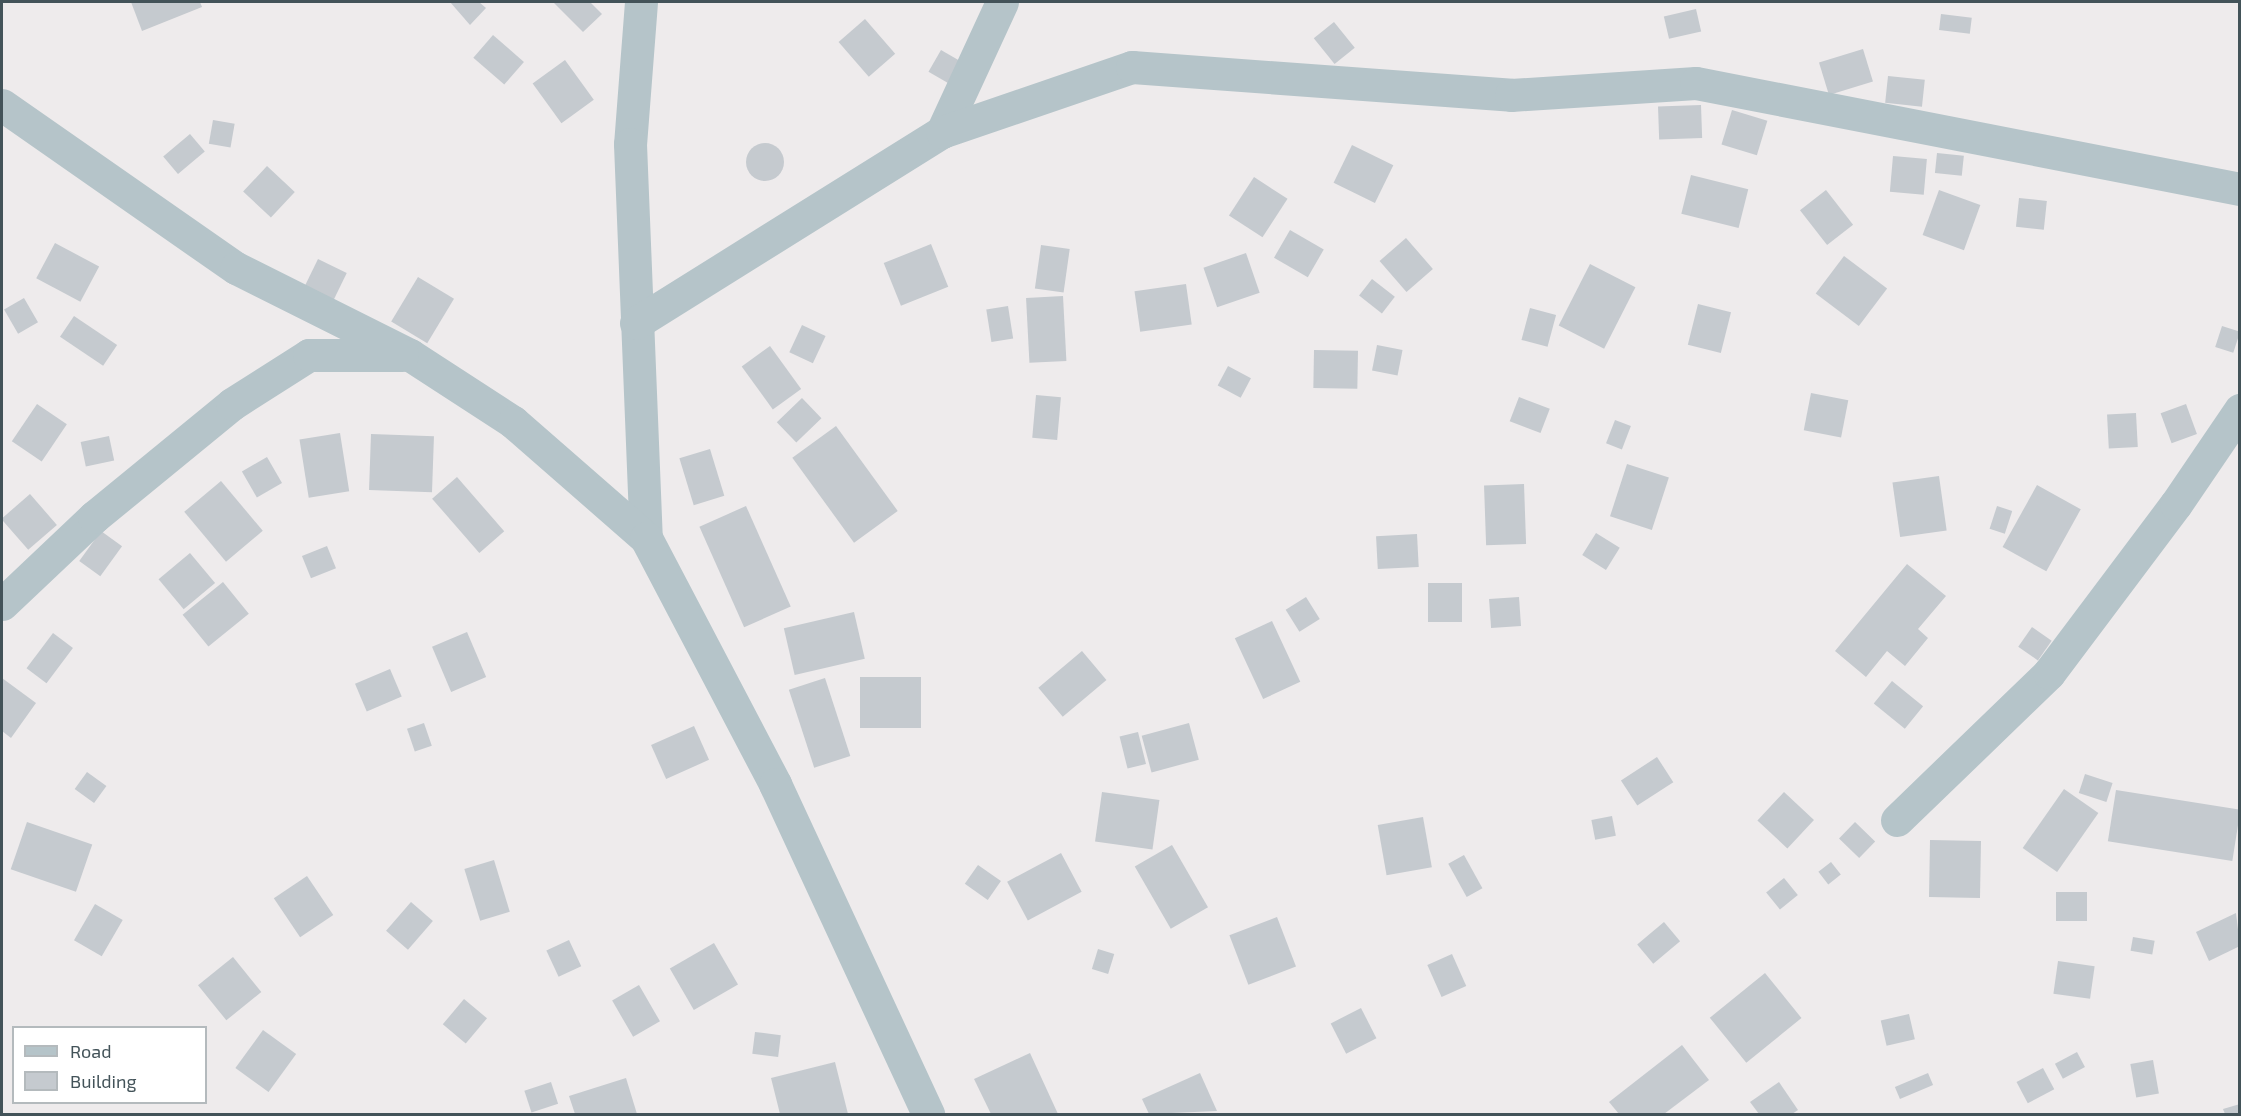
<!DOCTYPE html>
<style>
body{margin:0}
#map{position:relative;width:2241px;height:1116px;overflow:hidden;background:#eeebec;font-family:"Exo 2",sans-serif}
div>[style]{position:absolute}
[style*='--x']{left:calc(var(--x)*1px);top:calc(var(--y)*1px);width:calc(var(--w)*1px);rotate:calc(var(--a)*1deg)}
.building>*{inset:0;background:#c5cacf;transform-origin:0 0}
.round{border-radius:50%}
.minor>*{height:33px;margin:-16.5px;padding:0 16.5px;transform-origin:16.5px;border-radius:16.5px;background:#b5c4c9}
span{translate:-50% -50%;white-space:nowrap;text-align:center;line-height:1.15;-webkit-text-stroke:6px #fff;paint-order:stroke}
.frame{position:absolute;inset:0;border:3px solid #435359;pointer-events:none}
.legend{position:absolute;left:12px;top:1026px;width:195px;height:78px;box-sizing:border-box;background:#fff;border:2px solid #b4babd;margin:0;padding:8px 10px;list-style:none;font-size:18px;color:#435359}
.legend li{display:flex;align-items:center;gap:12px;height:30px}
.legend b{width:30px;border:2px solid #b4babd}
</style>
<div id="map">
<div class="building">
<i style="clip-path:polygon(131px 2px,200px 2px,202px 7px,142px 31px)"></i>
<i style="clip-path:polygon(450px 2px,479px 2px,486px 8px,470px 25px)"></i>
<i style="clip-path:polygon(553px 2px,590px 2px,602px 14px,583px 32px)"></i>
<i style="left:1696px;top:9px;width:23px;height:33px;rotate:77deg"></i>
<i style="left:1941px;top:14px;width:31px;height:16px;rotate:7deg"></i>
<i style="left:865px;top:19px;width:46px;height:35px;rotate:49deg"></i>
<i style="left:1334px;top:22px;width:33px;height:26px;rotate:51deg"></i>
<i style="left:493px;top:35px;width:41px;height:30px;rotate:41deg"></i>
<i style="left:1863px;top:49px;width:34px;height:46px;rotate:73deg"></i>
<i style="left:941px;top:50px;width:24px;height:25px;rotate:30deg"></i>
<i style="left:565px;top:60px;width:49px;height:40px;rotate:54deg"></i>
<i style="left:1888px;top:76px;width:37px;height:27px;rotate:6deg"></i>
<i style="left:1701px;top:105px;width:33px;height:43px;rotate:88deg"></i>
<i style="left:1732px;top:110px;width:37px;height:36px;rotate:17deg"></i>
<i style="left:213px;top:120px;width:22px;height:24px;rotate:10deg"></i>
<i style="left:190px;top:134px;width:23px;height:35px;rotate:50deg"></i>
<i class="round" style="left:746px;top:143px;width:38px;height:38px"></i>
<i style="left:1352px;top:145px;width:46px;height:42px;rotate:26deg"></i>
<i style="left:1937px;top:153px;width:27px;height:20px;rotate:6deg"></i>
<i style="left:1893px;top:156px;width:34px;height:36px;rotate:5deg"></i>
<i style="left:267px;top:166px;width:38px;height:35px;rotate:43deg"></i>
<i style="left:1691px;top:175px;width:59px;height:40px;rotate:14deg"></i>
<i style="left:1254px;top:177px;width:40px;height:46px;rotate:33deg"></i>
<i style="left:1826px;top:190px;width:44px;height:33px;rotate:52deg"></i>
<i style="left:1939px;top:190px;width:44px;height:48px;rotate:20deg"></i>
<i style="left:2019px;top:198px;width:28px;height:29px;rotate:6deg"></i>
<i style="left:1290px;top:230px;width:39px;height:32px;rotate:30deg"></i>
<i style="left:1406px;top:238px;width:41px;height:35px;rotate:49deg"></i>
<i style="left:55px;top:243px;width:50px;height:40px;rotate:28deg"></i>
<i style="left:931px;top:244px;width:46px;height:51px;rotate:68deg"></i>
<i style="left:1041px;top:245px;width:29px;height:44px;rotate:8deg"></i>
<i style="left:1246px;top:253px;width:42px;height:45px;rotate:71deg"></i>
<i style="left:1844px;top:256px;width:54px;height:47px;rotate:37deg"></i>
<i style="left:318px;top:259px;width:32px;height:37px;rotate:26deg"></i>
<i style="left:1590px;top:264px;width:51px;height:69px;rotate:27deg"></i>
<i style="left:418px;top:277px;width:42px;height:52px;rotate:31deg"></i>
<i style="left:1372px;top:279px;width:29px;height:21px;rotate:38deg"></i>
<i style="left:1186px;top:284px;width:41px;height:52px;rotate:82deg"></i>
<i style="left:1063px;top:296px;width:65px;height:37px;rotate:87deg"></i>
<i style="left:24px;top:298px;width:28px;height:23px;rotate:60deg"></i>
<i style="left:1698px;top:304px;width:34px;height:42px;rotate:14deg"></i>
<i style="left:1008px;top:306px;width:33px;height:22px;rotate:81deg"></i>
<i style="left:1530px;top:308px;width:27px;height:33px;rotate:15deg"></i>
<i style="left:74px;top:316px;width:52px;height:25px;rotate:34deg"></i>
<i style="left:802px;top:325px;width:26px;height:30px;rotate:25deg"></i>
<i style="left:2222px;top:326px;width:19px;height:22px;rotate:18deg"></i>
<i style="left:1377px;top:345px;width:26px;height:26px;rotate:11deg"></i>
<i style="left:770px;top:346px;width:53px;height:35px;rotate:54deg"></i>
<i style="left:1314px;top:350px;width:44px;height:38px;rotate:1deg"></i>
<i style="left:1228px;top:366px;width:26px;height:22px;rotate:28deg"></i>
<i style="left:1811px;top:393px;width:38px;height:38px;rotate:11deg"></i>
<i style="left:1036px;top:395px;width:25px;height:43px;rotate:5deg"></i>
<i style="left:1519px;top:397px;width:33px;height:26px;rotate:21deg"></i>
<i style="left:802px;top:398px;width:28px;height:35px;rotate:46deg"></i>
<i style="left:37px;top:404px;width:36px;height:45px;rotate:34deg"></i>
<i style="left:2186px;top:404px;width:32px;height:27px;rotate:70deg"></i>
<i style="left:2136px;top:413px;width:34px;height:29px;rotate:87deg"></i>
<i style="left:1615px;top:420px;width:17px;height:25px;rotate:21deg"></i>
<i style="left:836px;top:426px;width:105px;height:54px;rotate:54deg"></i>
<i style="left:340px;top:433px;width:59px;height:41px;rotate:81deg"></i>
<i style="left:371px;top:434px;width:63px;height:56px;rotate:2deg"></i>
<i style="left:109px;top:436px;width:25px;height:29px;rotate:78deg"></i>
<i style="left:710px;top:449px;width:49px;height:32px;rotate:73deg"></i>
<i style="left:267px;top:457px;width:30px;height:29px;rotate:60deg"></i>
<i style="left:1627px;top:464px;width:44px;height:55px;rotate:18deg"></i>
<i style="left:1939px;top:476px;width:55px;height:47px;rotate:82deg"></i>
<i style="left:457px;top:477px;width:72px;height:33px;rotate:49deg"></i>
<i style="left:221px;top:481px;width:65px;height:48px;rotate:50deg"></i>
<i style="left:1524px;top:484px;width:60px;height:40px;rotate:88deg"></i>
<i style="left:2037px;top:485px;width:50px;height:71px;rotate:29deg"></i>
<i style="left:30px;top:494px;width:41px;height:38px;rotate:49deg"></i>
<i style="left:746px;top:506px;width:110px;height:51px;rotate:66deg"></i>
<i style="left:1997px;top:506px;width:16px;height:24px;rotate:18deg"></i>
<i style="left:101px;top:531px;width:26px;height:37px;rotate:36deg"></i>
<i style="left:1596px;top:533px;width:28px;height:26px;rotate:32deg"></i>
<i style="left:1417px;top:534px;width:33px;height:41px;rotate:87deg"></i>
<i style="left:327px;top:546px;width:24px;height:27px;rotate:68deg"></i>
<i style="left:190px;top:553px;width:39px;height:41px;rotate:50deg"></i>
<i style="clip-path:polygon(1907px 564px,1946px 596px,1918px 629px,1928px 638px,1905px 666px,1887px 651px,1866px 677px,1835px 651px)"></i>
<i style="left:223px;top:582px;width:41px;height:52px;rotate:51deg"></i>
<i style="left:1462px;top:583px;width:39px;height:34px;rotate:90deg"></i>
<i style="left:1306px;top:597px;width:26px;height:24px;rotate:58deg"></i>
<i style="left:1519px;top:597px;width:29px;height:30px;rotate:86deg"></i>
<i style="left:854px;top:612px;width:48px;height:72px;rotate:77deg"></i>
<i style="left:1272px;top:621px;width:67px;height:41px;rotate:65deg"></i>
<i style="left:2032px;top:627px;width:24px;height:24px;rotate:35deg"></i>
<i style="left:467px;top:632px;width:49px;height:38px;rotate:67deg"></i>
<i style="left:53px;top:633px;width:25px;height:44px;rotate:37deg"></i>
<i style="left:1082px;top:651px;width:38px;height:57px;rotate:50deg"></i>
<i style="left:390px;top:669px;width:30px;height:38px;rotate:67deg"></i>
<i style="left:860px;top:677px;width:61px;height:51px"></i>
<i style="clip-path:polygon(2px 678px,36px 703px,11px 738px,2px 731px)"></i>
<i style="left:825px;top:678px;width:82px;height:38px;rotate:72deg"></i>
<i style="left:1892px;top:681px;width:40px;height:29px;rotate:39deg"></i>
<i style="left:424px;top:723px;width:24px;height:18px;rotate:71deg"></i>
<i style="left:1189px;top:723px;width:38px;height:49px;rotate:75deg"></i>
<i style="left:694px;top:726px;width:37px;height:47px;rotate:66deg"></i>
<i style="left:1138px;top:732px;width:33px;height:19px;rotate:76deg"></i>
<i style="left:1657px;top:757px;width:30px;height:43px;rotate:57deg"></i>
<i style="left:87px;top:772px;width:24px;height:21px;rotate:36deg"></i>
<i style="left:2085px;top:774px;width:29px;height:20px;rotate:18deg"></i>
<i style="left:2064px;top:789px;width:42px;height:72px;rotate:35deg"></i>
<i style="left:2116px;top:790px;width:126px;height:52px;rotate:9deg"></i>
<i style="left:1102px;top:792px;width:58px;height:50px;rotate:8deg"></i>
<i style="left:1784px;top:792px;width:41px;height:39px;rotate:43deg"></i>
<i style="left:1612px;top:816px;width:20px;height:21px;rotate:79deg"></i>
<i style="left:1423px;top:817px;width:51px;height:46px;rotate:80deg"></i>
<i style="left:27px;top:822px;width:69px;height:50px;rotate:19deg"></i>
<i style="left:1855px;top:822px;width:28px;height:23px;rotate:44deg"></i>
<i style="left:1930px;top:840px;width:51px;height:57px;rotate:1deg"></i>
<i style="left:1172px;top:845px;width:72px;height:43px;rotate:60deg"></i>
<i style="left:1061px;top:853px;width:44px;height:61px;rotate:62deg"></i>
<i style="left:1464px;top:855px;width:38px;height:18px;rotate:61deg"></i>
<i style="left:494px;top:860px;width:54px;height:31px;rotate:73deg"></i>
<i style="left:1831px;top:862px;width:16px;height:16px;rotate:52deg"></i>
<i style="left:978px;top:865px;width:28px;height:23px;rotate:35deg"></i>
<i style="left:307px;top:876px;width:47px;height:40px;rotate:56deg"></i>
<i style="left:1784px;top:878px;width:22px;height:23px;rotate:51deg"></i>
<i style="left:2056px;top:892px;width:31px;height:29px"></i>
<i style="left:411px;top:902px;width:29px;height:38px;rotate:41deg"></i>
<i style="left:95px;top:904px;width:32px;height:42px;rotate:30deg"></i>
<i style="clip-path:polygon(2236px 913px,2240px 946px,2209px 961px,2196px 932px)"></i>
<i style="left:1277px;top:917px;width:53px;height:51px;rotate:69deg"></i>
<i style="left:1664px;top:922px;width:25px;height:35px;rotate:50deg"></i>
<i style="left:2133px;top:937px;width:22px;height:14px;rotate:10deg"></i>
<i style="left:569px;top:940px;width:29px;height:25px;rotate:65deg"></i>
<i style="left:714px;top:943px;width:48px;height:51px;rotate:60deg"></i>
<i style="left:1098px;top:949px;width:17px;height:21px;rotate:17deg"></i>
<i style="left:1452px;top:954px;width:35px;height:27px;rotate:66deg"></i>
<i style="left:233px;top:957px;width:45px;height:45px;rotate:51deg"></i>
<i style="left:2058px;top:961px;width:37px;height:33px;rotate:8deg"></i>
<i style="left:1765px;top:973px;width:58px;height:71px;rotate:51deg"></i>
<i style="left:639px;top:985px;width:42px;height:31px;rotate:60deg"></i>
<i style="left:464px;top:999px;width:30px;height:33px;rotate:40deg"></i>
<i style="left:1361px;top:1008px;width:34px;height:34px;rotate:63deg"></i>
<i style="left:1909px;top:1014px;width:26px;height:29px;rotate:77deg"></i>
<i style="left:263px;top:1030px;width:41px;height:47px;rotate:36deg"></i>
<i style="left:755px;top:1032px;width:26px;height:22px;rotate:7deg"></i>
<i style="clip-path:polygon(1682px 1045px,1709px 1080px,1664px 1114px,1619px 1114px,1609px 1102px)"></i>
<i style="left:2077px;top:1052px;width:17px;height:25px;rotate:62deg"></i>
<i style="clip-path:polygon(1030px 1053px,1058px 1114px,991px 1114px,974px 1079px)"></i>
<i style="left:2153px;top:1060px;width:34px;height:23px;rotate:80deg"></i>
<i style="clip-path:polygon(835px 1062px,848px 1114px,780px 1114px,771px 1078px)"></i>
<i style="left:2043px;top:1068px;width:24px;height:30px;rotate:62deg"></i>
<i style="clip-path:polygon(1200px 1073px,1217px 1111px,1149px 1114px,1142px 1099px)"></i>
<i style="left:1928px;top:1073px;width:13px;height:36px;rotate:67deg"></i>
<i style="clip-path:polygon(626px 1078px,637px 1114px,575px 1114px,569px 1096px)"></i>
<i style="left:551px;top:1082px;width:23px;height:28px;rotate:72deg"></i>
<i style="clip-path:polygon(1779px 1082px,1798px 1110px,1792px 1114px,1759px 1114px,1750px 1102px)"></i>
<i style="clip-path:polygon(2240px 1104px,2240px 1114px,2225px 1114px,2223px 1109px)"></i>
</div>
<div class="minor">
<i style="--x:641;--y:2;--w:142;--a:94.4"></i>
<i style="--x:630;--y:144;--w:394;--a:87.7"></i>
<i style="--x:2;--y:105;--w:285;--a:34.9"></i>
<i style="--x:236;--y:268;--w:195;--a:26.6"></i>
<i style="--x:410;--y:355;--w:123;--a:33"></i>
<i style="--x:513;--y:422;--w:176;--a:41.1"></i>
<i style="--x:646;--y:538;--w:278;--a:62.3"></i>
<i style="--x:775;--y:784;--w:364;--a:65.1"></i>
<i style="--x:942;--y:132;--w:143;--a:-65.2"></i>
<i style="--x:636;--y:323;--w:361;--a:-32"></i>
<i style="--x:942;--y:132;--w:201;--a:-18.9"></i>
<i style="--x:1132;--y:67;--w:380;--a:4.2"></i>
<i style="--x:1511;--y:95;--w:185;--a:-3.7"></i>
<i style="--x:1696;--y:83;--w:554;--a:11.03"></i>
<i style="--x:2;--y:604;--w:127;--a:-43.4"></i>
<i style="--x:94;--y:517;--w:178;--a:-39.3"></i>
<i style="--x:232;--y:404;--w:91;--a:-32.5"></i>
<i style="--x:309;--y:355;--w:93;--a:0"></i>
<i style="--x:1897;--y:820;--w:211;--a:-44"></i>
<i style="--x:2049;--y:673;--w:211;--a:-53.1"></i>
<i style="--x:2176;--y:504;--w:114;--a:-55.8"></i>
</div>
<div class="frame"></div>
<ul class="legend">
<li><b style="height:8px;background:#b5c4c9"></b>Road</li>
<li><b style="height:16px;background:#c5cacf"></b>Building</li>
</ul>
</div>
